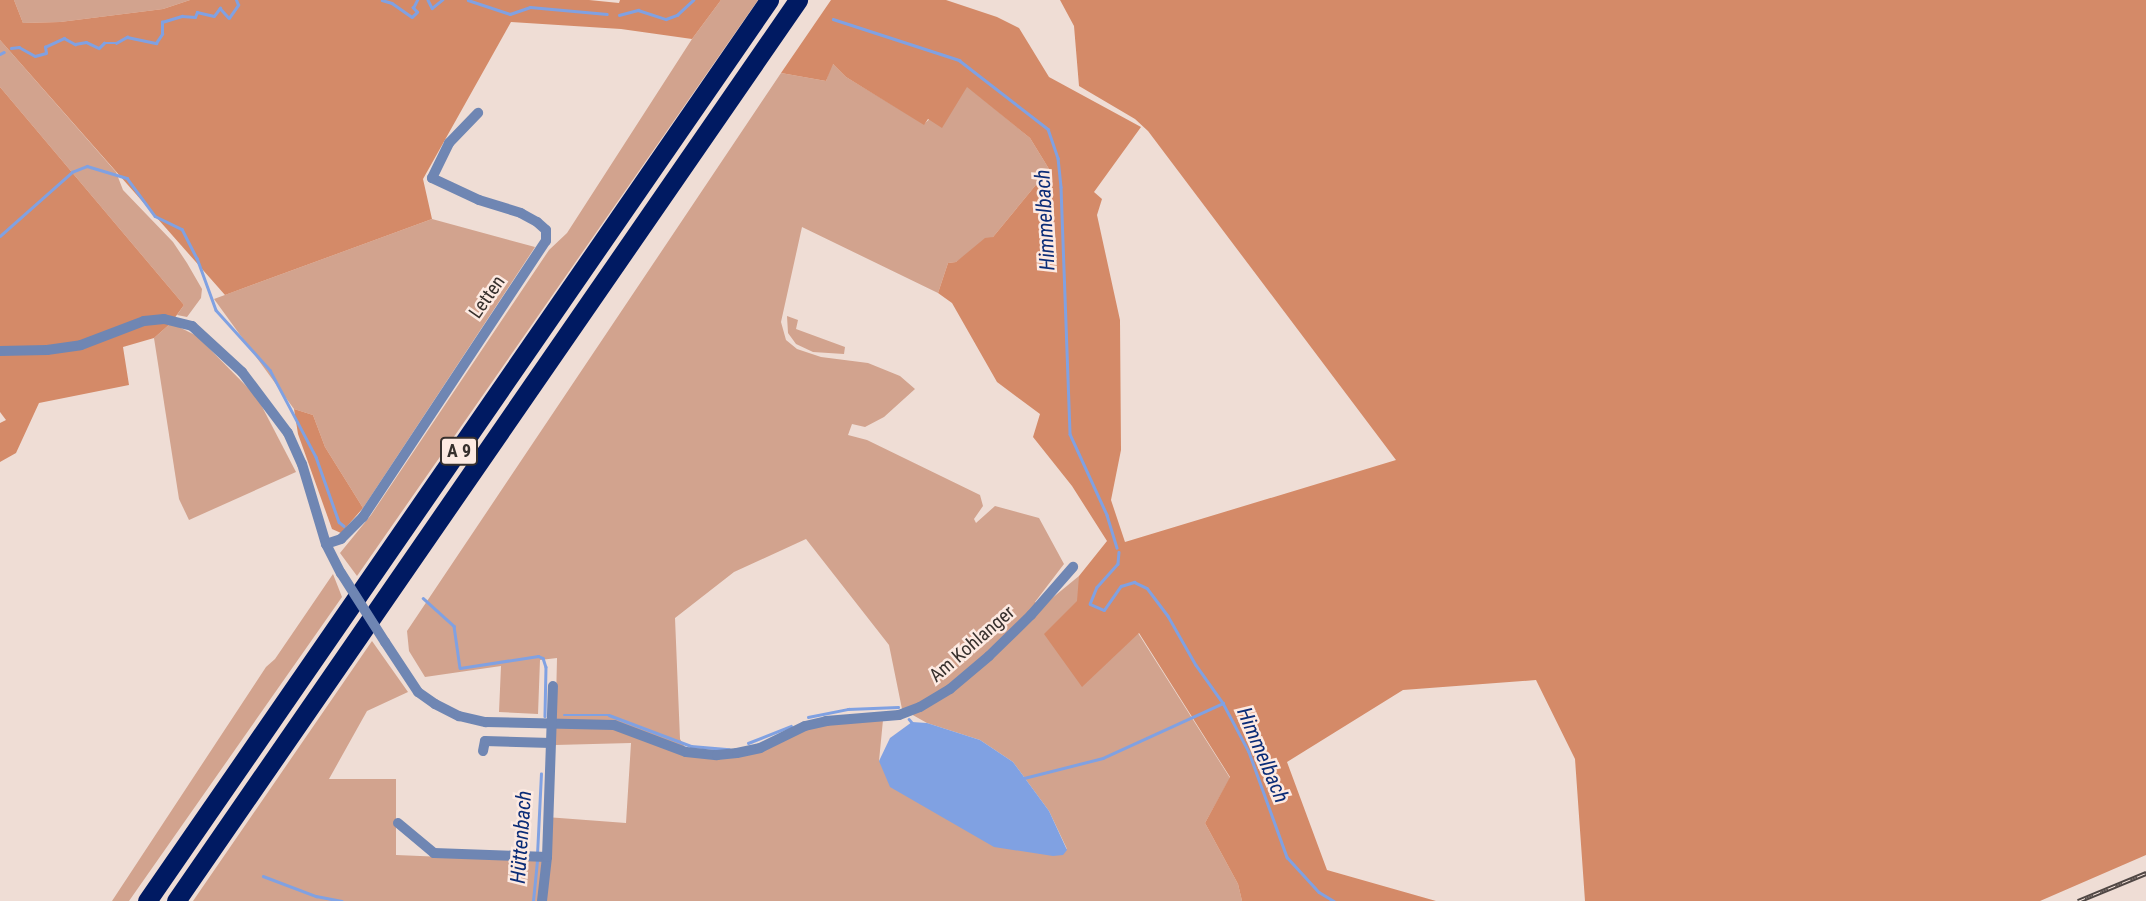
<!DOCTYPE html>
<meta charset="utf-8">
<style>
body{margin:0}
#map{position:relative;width:2146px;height:901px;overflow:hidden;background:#efddd5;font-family:"Roboto Condensed",sans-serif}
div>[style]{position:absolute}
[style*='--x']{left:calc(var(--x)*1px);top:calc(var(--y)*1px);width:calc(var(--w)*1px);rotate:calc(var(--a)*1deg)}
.green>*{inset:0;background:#d2a38e}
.forest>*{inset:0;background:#d48a68}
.water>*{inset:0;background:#80a1e2}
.stream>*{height:2.5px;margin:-1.25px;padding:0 1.25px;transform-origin:1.25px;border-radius:1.25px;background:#80a1e2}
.street>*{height:10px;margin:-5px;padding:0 5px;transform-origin:5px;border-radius:5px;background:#6f86b3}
.highway>*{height:19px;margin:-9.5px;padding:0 9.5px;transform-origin:9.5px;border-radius:9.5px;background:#001a62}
.rail>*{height:5px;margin-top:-2.5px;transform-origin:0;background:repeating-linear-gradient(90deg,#fdeae2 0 8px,#504744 0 16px);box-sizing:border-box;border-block:2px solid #504744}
.street-bridge>*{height:10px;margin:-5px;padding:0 5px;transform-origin:5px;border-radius:5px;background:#6f86b3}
span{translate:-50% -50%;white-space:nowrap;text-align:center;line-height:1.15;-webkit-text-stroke:5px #fdeae2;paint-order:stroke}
.shield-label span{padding:2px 5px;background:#fdeae2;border:2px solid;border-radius:5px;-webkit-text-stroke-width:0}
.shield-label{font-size:18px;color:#37302d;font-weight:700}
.street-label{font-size:19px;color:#37302d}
.water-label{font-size:21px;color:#0b2c77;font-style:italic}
</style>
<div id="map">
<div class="green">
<i style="clip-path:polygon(14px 0,190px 0,163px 9px,60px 22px,23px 23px)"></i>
<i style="clip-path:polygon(721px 0,758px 0,357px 576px,340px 553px,371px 515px,549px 250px,567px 233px,692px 39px)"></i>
<i style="clip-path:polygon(0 40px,116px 172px,123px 190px,173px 242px,187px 263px,202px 289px,201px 298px,187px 317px,177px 315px,184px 305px,0 87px)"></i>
<i style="clip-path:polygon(evenodd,832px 63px,846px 77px,924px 124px,967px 86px,1030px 138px,1049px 169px,993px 237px,956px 262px,948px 263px,938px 293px,802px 227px,781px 322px,786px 340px,797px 349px,821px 357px,868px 363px,900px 376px,915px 389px,884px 417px,865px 427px,852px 424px,848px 435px,867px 440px,980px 495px,983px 506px,974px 519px,976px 523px,995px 506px,1039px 518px,1064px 564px,1035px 602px,1040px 608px,1079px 576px,1082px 686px,1138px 633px,1230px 778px,1205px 823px,1238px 884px,1242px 901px,193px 901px,372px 641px,408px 692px,367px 711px,329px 779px,396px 779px,396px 855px,542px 861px,546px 817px,626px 823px,631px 743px,555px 745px,557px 658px,540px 660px,538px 714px,499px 712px,501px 666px,425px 677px,409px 651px,407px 631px,781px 73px,826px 81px,832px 63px,806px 539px,889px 645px,902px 709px,927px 723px,980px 740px,1013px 762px,1049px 811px,1067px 849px,879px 761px,883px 720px,839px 722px,806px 729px,714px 759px,690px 756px,680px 739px,675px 618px,734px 572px,806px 539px)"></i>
<i style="clip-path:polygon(432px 219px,535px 247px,363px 508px,325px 447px,313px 415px,294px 409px,214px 299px)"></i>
<i style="clip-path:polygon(787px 316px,798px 320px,796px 329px,845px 347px,844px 354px,813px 352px,796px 344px,788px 333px)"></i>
<i style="clip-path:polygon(171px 323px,197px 336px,257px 397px,296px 472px,189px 520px,179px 499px,154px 338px)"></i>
<i style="clip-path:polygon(333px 574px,342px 597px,129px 901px,112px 901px,266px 667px,275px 659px)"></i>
</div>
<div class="forest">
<i style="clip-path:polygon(0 0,14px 0,23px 23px,60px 22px,163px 9px,190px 0,589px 0,619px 3px,620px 0,721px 0,692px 39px,621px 29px,511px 22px,423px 179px,432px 219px,225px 295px,0 40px)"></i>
<i style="clip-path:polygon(831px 0,946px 0,997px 17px,1019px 28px,1049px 77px,1141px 127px,1094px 192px,1102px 199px,1097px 215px,1120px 320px,1121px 450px,1111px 500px,1125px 542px,1396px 460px,1148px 131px,1135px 119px,1079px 86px,1074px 26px,1060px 0,2146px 0,2146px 855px,2040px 901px,1585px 901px,1575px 759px,1536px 680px,1403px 690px,1287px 762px,1327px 870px,1436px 901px,1242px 901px,1238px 884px,1205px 823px,1230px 777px,1139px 633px,1082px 687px,1044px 634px,1077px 601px,1079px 576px,1107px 541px,1072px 486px,1033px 437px,1040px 414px,997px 382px,952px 303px,938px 293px,948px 263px,956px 262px,985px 238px,993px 237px,1049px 169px,1030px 138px,967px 87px,942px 128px,928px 119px,924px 125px,846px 77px,833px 64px,826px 81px,781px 73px)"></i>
<i style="clip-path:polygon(0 87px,184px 305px,171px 323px,154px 338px,123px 347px,129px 385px,39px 403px,16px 453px,0 462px,0 423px,6px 420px,0 412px)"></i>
<i style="clip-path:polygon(294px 409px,313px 415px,325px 447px,363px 508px,341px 533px,332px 529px,298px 434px)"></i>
</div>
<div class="water">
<i style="clip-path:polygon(912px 722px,927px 723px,980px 740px,1013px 762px,1049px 811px,1067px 850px,1063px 855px,1053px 856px,994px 847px,890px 787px,879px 761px,890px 738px)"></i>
</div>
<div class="stream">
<i style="--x:382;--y:0;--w:10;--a:17"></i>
<i style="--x:392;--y:3;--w:24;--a:35"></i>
<i style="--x:412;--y:17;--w:7;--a:-45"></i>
<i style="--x:417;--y:12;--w:6;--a:-135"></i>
<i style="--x:413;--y:8;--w:9;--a:-63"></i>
<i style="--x:428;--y:0;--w:9;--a:63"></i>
<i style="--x:432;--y:8;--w:13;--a:-39"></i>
<i style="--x:468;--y:0;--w:44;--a:18.4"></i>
<i style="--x:510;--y:14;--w:21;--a:-19"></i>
<i style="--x:530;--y:7;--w:77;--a:5.2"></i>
<i style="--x:619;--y:15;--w:20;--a:-15"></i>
<i style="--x:638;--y:10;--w:29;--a:18"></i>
<i style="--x:666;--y:19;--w:12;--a:-20"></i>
<i style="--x:677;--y:15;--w:22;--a:-43"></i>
<i style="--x:833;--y:19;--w:133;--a:18"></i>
<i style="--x:959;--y:60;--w:113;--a:37.8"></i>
<i style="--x:1048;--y:129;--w:31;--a:71"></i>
<i style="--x:1058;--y:158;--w:29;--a:84"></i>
<i style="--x:1061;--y:187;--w:247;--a:87.9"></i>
<i style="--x:1070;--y:434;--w:89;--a:65.4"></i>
<i style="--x:1107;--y:515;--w:34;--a:73"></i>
<i style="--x:11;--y:48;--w:8;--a:-7"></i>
<i style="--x:19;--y:47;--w:18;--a:29"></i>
<i style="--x:35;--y:56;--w:11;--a:-15"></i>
<i style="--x:46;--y:53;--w:6;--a:-99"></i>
<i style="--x:45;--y:47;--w:21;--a:-25"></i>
<i style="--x:64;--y:38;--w:13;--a:29"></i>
<i style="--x:75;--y:44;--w:11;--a:-10"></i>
<i style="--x:86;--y:42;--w:14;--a:25"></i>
<i style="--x:99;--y:48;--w:7;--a:-45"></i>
<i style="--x:104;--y:43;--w:12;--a:0"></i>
<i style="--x:116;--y:43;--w:13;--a:-29"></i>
<i style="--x:127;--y:37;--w:30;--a:12"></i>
<i style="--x:156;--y:43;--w:11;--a:-56"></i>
<i style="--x:162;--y:34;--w:12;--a:-90"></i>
<i style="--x:162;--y:22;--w:21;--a:-17"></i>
<i style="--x:182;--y:16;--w:13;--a:4"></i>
<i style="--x:195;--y:17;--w:5;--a:-68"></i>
<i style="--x:197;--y:12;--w:17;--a:13"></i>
<i style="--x:214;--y:16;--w:10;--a:-53"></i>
<i style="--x:220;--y:8;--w:13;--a:48"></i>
<i style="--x:229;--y:18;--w:16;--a:-55"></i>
<i style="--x:238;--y:5;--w:5;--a:-112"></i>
<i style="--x:0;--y:54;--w:4;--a:-27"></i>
<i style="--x:0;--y:236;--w:96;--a:-41.6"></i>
<i style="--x:72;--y:172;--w:16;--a:-22"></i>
<i style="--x:87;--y:166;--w:42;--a:16.7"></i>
<i style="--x:127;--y:178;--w:47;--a:53.6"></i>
<i style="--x:155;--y:216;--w:30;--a:26"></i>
<i style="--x:182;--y:229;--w:33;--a:63"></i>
<i style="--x:197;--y:258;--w:55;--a:69.9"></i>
<i style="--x:216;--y:310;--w:81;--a:48"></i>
<i style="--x:270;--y:370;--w:98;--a:62.1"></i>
<i style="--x:316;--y:457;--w:69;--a:70.5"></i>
<i style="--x:339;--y:522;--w:6;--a:39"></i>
<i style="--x:1119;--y:552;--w:12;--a:95"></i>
<i style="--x:1118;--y:564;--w:31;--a:132"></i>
<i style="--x:1097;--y:587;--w:18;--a:112"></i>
<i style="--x:1090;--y:604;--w:15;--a:23"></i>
<i style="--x:1104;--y:610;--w:29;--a:-55"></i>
<i style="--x:1121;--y:586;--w:14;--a:-17"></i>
<i style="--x:1134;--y:582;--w:14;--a:25"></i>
<i style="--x:1147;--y:588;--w:35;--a:53"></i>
<i style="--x:1168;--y:616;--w:56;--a:60.3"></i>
<i style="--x:1196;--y:665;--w:47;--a:54.6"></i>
<i style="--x:1223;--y:703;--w:55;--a:62"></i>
<i style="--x:1249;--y:752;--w:112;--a:70.1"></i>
<i style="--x:1287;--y:857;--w:47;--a:47.6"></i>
<i style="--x:1319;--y:892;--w:17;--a:31"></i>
<i style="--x:423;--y:598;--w:42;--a:42.1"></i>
<i style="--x:454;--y:626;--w:42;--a:81.9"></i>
<i style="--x:460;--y:668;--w:79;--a:-8.7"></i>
<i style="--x:538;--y:656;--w:5;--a:22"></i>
<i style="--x:543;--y:658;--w:9;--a:72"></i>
<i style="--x:546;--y:667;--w:49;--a:91.2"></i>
<i style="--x:564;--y:715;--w:45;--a:0"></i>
<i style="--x:609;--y:715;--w:88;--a:20.7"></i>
<i style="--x:691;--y:746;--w:38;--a:5"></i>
<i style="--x:808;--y:717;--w:41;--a:-11.3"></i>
<i style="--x:848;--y:709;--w:50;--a:-2.3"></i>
<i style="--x:909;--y:719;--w:8;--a:50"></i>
<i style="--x:748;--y:743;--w:46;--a:-21.6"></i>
<i style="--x:1024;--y:778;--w:81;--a:-14.2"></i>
<i style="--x:1103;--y:758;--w:132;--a:-24.6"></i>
<i style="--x:537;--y:855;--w:81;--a:-87.2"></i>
<i style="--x:263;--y:876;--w:57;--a:20.7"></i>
<i style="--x:316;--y:896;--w:26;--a:11"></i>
<i style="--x:533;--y:901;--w:40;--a:-84.3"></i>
</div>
<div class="street">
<i style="--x:0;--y:351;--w:47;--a:-1.2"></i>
<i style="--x:47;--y:350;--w:34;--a:-8"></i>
<i style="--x:81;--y:345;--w:67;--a:-20.9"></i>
<i style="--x:144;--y:321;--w:20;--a:-6"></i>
<i style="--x:164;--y:319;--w:29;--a:14"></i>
<i style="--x:192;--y:326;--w:68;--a:42.6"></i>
<i style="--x:242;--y:372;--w:76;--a:53"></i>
<i style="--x:288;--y:433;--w:34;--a:66"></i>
<i style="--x:302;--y:464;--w:84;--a:73.3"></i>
<i style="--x:326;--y:544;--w:33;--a:63"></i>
<i style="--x:326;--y:544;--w:16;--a:-18"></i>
<i style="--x:341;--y:539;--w:31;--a:-45"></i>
<i style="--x:363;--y:517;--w:331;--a:-56.5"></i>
<i style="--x:546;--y:241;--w:11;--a:-90"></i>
<i style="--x:546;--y:230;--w:12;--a:-138"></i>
<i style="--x:537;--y:222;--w:18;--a:-151"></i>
<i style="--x:521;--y:213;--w:44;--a:-162.8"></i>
<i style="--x:479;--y:200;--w:52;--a:-154.9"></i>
<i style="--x:432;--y:178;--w:39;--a:-64"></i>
<i style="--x:449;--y:143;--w:42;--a:-46"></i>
<i style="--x:385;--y:642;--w:60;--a:56.6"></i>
<i style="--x:418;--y:692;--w:21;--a:35"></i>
<i style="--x:435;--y:704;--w:27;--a:27"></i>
<i style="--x:459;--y:716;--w:28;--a:13"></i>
<i style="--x:486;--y:722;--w:128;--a:1.3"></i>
<i style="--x:614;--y:725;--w:77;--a:20.6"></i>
<i style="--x:686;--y:752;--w:31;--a:6"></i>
<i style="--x:717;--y:755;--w:20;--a:-6"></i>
<i style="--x:737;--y:753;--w:24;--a:-12"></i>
<i style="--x:760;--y:748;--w:50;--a:-26.1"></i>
<i style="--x:805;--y:726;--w:22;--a:-13"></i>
<i style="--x:826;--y:721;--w:73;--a:-4.7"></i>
<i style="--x:899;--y:715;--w:22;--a:-21"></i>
<i style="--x:920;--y:707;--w:35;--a:-31"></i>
<i style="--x:950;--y:689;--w:51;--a:-40.2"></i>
<i style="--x:989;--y:656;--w:59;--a:-44.3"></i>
<i style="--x:1031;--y:615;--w:64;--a:-48.8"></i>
<i style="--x:483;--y:751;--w:10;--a:-79"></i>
<i style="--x:485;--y:741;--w:66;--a:1.7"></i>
<i style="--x:398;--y:823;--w:47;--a:39.8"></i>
<i style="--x:434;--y:853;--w:113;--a:2"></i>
<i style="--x:542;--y:901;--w:44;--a:-83.5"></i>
<i style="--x:547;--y:857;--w:171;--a:-88"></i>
</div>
<div class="highway">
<i style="--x:147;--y:901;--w:1095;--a:-55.38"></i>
<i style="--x:176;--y:901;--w:1095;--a:-55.38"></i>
</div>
<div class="rail">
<i style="--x:2078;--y:901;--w:74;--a:-22.4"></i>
</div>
<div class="street-bridge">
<i style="--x:341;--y:573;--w:82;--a:57.5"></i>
</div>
<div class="shield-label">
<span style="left:459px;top:451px">A 9</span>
</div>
<div class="street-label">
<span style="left:487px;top:297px;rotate:-55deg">Letten</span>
<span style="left:972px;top:644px;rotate:-41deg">Am Kohlanger</span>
</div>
<div class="water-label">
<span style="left:1045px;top:220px;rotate:-93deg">Himmelbach</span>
<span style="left:1263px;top:755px;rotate:67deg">Himmelbach</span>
<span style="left:521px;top:837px;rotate:-86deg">Hüttenbach</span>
</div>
</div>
